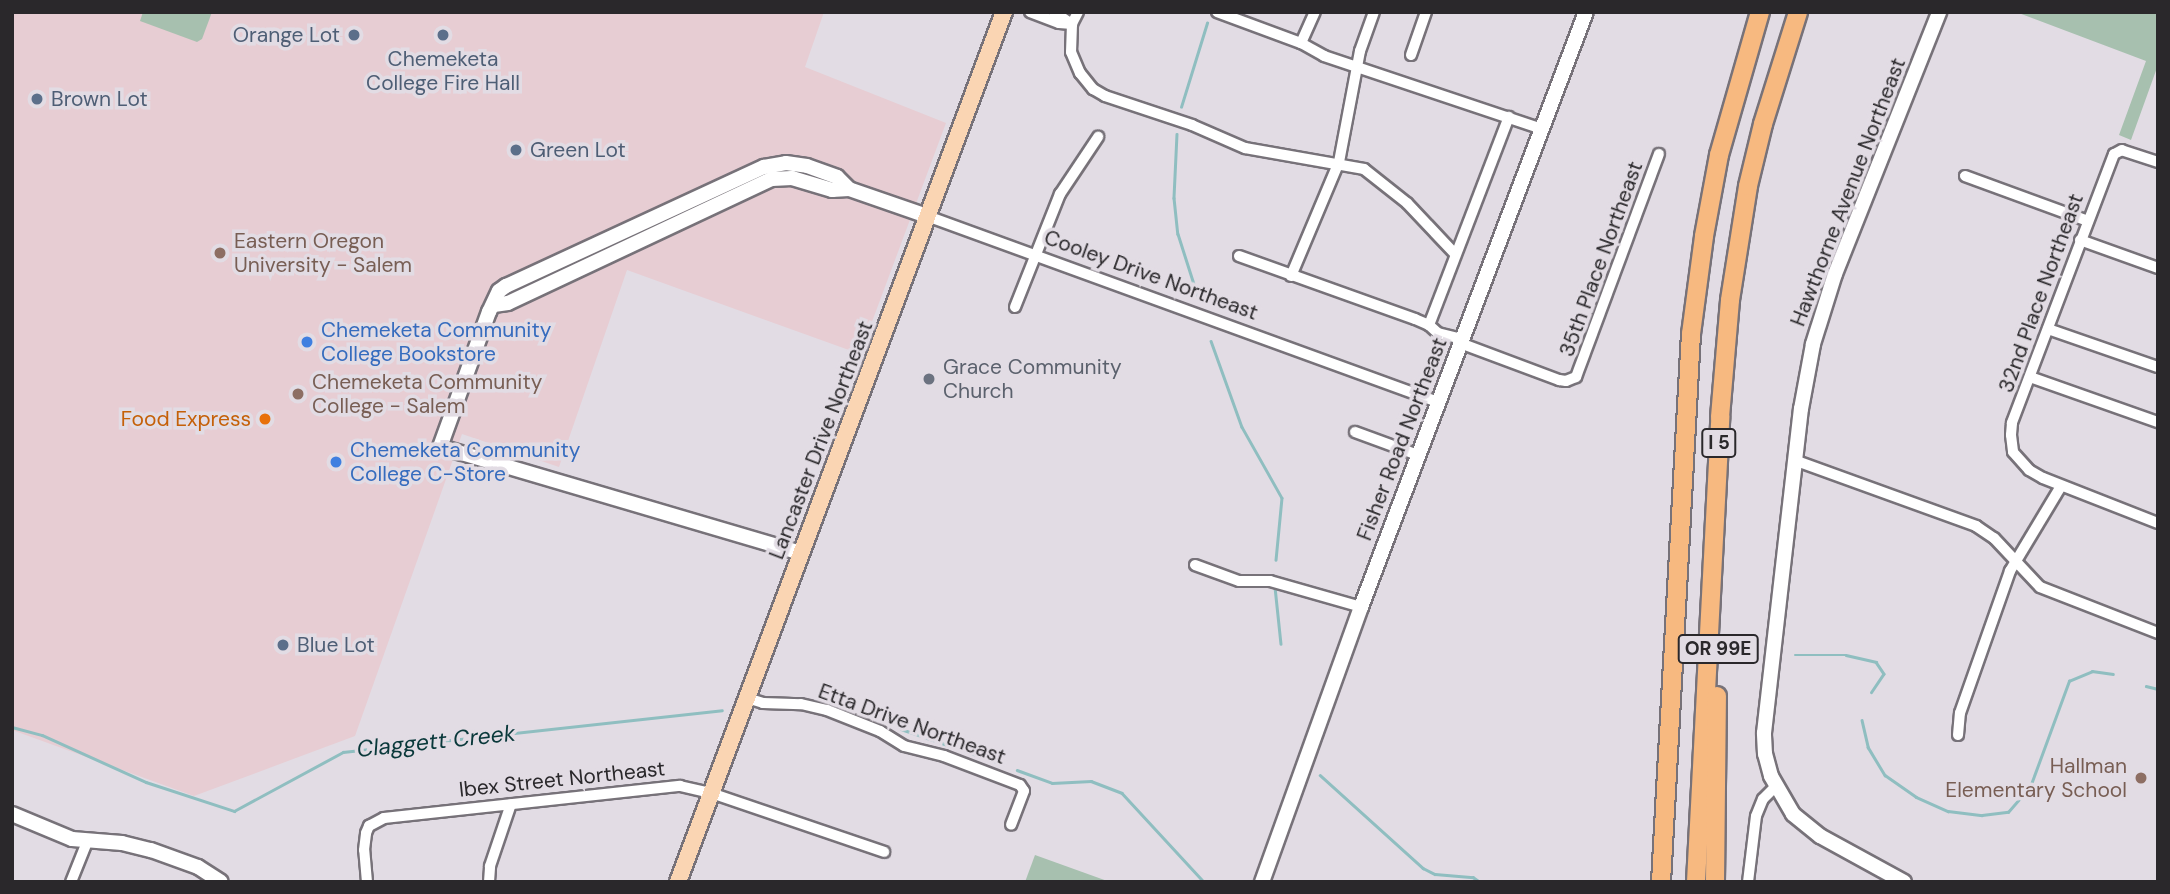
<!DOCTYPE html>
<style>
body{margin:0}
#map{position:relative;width:2170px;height:894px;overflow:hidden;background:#e2dce4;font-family:"DM Sans",sans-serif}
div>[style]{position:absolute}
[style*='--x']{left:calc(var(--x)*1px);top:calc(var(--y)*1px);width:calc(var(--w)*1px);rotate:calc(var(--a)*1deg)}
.education>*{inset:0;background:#e7cdd3}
.green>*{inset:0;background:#a7c0af}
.stream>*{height:2.5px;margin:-1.25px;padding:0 1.25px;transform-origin:1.25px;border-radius:1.25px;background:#8fbec0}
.roads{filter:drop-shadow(2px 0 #777279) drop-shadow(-2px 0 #777279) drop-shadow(0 2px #777279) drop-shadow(0 -2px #777279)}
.street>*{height:10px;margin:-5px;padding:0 5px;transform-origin:5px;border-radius:5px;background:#fff}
.secondary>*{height:14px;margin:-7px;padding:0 7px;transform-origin:7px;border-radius:7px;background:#fff}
.primary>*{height:16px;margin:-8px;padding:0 8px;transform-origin:8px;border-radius:8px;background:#fad5b3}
.highway>*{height:18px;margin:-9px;padding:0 9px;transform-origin:9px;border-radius:9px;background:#f7b980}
.dots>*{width:19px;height:19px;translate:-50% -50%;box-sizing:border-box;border:4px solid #e2dce4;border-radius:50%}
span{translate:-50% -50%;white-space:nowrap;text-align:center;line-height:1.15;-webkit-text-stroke:7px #e2dce4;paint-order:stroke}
.shield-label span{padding:2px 5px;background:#e2dce4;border:2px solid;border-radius:5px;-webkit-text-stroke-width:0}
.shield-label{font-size:19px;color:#2a282b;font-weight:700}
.service-label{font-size:21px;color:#4e5e75}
.right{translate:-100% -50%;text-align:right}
.left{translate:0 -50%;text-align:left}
.street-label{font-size:21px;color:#2a282b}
.education-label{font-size:21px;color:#785e54}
.shop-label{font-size:21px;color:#366cbe}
.worship-label{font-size:21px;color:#5b616d}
.food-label{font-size:21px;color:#c56008}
.water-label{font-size:23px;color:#09383a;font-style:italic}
.frame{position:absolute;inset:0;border:14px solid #2a282b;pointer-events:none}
</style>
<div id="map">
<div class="education">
<i style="clip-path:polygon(12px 12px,824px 12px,805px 67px,946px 123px,860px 354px,627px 270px,559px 467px,462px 434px,355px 736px,194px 796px,12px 730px)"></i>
</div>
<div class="green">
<i style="clip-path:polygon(143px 12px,212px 12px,202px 39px,197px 42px,140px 21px)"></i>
<i style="clip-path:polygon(2016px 12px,2158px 12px,2158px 65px,2131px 140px,2119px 135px,2146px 61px)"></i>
<i style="clip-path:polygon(1035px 855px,1110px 882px,1025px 882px)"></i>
</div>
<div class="stream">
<i style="--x:1181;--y:107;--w:88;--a:-72.8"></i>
<i style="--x:1177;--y:134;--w:64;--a:92.7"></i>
<i style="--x:1174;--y:198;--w:36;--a:84"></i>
<i style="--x:1178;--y:234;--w:69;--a:72.3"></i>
<i style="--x:1211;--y:341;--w:91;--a:70.2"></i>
<i style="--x:1242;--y:427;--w:81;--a:60.6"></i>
<i style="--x:1282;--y:498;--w:62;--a:95.5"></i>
<i style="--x:1275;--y:587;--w:57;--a:84"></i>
<i style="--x:1795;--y:655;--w:51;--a:0"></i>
<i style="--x:1846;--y:655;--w:31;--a:13"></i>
<i style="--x:1876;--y:662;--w:14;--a:56"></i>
<i style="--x:1884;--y:674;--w:22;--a:124"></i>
<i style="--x:2146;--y:686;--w:12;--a:14"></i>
<i style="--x:1862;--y:720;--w:28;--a:77"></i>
<i style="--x:1868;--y:747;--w:33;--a:59"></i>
<i style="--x:1885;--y:775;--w:38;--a:35"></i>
<i style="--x:1916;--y:797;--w:35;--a:24"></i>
<i style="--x:1948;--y:811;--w:34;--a:7"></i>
<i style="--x:1982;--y:815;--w:26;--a:-7"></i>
<i style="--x:2008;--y:812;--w:33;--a:-49"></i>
<i style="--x:2030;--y:787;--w:113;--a:-69.8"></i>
<i style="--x:2069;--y:681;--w:25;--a:-23"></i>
<i style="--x:2092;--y:671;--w:21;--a:8"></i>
<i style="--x:12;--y:727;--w:31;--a:15"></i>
<i style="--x:42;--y:735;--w:114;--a:24.3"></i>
<i style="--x:146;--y:782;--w:93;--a:18.2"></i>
<i style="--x:234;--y:811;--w:124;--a:-28.4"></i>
<i style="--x:343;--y:752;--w:381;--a:-6.3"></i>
<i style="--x:901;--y:729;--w:102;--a:19"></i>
<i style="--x:1017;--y:770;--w:37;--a:20"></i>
<i style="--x:1052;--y:783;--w:39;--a:-3"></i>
<i style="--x:1091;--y:781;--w:33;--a:21"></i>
<i style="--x:1122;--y:793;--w:121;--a:47.3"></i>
<i style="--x:1320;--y:775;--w:139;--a:42.1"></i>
<i style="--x:1423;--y:868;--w:13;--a:27"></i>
<i style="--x:1435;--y:874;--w:38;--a:5"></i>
<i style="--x:1473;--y:877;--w:9;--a:36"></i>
</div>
<div class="roads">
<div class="street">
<i style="--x:1030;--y:12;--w:31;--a:21"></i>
<i style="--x:1059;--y:23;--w:13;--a:4"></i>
<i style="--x:1054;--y:12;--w:22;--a:34"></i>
<i style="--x:1078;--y:12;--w:13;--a:117"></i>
<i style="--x:1072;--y:24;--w:28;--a:92"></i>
<i style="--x:1071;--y:52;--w:23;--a:67"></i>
<i style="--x:1080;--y:73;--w:21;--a:51"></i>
<i style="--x:1093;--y:89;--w:14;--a:30"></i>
<i style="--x:1105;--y:96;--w:92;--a:18.4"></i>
<i style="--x:1192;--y:125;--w:58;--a:23.5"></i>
<i style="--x:1245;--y:148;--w:121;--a:10"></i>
<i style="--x:1364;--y:169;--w:55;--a:38.3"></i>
<i style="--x:1407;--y:203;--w:70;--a:46.7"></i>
<i style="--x:1217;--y:12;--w:90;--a:20.3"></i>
<i style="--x:1301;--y:43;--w:26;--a:29"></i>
<i style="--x:1324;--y:56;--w:230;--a:18.5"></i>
<i style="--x:1301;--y:43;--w:34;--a:-66"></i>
<i style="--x:1411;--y:55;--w:46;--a:-70.8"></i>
<i style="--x:2158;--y:162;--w:38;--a:-162"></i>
<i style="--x:2122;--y:150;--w:9;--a:153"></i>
<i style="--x:2114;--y:154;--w:288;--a:110.8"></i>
<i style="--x:2012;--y:423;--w:12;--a:95"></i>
<i style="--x:2011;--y:435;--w:17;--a:83"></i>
<i style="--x:2013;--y:452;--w:24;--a:48"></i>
<i style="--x:2029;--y:470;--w:16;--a:30"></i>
<i style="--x:2043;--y:478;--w:123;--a:21.4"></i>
<i style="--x:1965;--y:176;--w:131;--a:20.1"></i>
<i style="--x:927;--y:216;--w:544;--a:20"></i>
<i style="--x:2080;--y:240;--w:83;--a:19.7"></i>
<i style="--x:1239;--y:256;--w:187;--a:19.7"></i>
<i style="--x:1415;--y:319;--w:15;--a:23"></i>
<i style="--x:1429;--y:325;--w:12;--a:42"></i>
<i style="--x:1438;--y:333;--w:25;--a:14"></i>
<i style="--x:1291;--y:276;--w:124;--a:-67.2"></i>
<i style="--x:1339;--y:162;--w:113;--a:-79.3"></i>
<i style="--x:1360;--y:51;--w:41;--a:-70.3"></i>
<i style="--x:1015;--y:307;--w:122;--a:-68.3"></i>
<i style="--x:1060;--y:194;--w:69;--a:-56.3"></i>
<i style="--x:1429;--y:325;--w:223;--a:-69"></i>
<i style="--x:2048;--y:329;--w:116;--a:19.1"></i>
<i style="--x:1460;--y:343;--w:106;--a:20.5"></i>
<i style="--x:1559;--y:380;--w:7;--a:8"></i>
<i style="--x:1566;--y:381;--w:11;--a:-22"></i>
<i style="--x:1576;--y:377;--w:238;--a:-69.6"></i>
<i style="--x:2030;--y:377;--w:136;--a:19.4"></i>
<i style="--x:1355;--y:432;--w:67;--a:20.1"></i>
<i style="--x:1794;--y:460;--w:194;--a:19.9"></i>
<i style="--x:1976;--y:526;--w:22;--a:34"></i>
<i style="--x:1994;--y:538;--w:67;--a:46.8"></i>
<i style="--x:2040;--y:587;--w:127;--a:21.3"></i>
<i style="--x:1195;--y:565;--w:47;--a:20"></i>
<i style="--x:1239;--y:581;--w:31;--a:0"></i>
<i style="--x:1270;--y:581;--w:95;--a:15.9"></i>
<i style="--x:747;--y:698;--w:17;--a:17"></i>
<i style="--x:763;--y:703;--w:38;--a:2"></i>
<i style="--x:801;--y:704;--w:27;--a:13"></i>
<i style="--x:827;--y:710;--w:57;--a:21.6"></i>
<i style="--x:880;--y:731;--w:28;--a:32"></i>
<i style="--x:904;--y:746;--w:41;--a:14"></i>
<i style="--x:944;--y:756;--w:81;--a:20.9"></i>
<i style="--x:1020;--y:785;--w:7;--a:56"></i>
<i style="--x:1024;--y:791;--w:36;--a:111"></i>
<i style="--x:1958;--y:735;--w:22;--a:-85"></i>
<i style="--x:1960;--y:713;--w:151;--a:-70.6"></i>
<i style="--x:2010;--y:571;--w:99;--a:-59"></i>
<i style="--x:71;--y:882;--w:43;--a:-68.2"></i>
<i style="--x:367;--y:882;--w:32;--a:-95"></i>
<i style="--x:364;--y:850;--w:17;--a:-83"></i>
<i style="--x:366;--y:833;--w:8;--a:-67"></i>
<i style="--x:369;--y:826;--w:17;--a:-28"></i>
<i style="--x:384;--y:818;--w:298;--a:-6.2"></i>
<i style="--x:680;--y:786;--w:32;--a:13"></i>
<i style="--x:711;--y:793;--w:183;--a:18.8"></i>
<i style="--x:489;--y:882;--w:16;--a:-86"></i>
<i style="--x:490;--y:866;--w:65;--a:-71.3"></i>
<i style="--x:1748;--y:882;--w:66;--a:-83.1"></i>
<i style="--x:1756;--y:816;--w:18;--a:-68"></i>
<i style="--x:1763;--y:799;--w:17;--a:-45"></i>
</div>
<div class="secondary">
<i style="--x:494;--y:305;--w:14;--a:-8"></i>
<i style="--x:508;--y:303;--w:292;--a:-25.2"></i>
<i style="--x:772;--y:179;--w:20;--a:-3"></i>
<i style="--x:792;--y:178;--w:42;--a:16.7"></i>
<i style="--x:832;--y:190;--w:17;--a:-3"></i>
<i style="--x:849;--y:189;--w:83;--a:19.1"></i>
<i style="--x:801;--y:553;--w:376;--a:-163.6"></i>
<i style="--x:440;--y:447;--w:144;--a:-70.1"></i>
<i style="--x:489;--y:312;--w:23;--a:-65"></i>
<i style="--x:499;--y:291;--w:9;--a:-36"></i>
<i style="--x:506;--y:286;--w:284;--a:-24.8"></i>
<i style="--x:764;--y:167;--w:22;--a:-10"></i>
<i style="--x:786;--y:163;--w:21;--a:8"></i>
<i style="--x:807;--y:166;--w:32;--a:20"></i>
<i style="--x:837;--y:177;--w:17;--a:45"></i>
<i style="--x:12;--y:814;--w:65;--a:22.6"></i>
<i style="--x:72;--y:839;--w:50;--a:4.6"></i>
<i style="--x:122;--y:843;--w:30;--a:14"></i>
<i style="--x:151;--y:850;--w:50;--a:19.9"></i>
<i style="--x:198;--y:867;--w:27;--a:33"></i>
<i style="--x:1262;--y:882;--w:292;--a:-70.2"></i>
<i style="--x:1361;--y:607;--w:636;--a:-69.29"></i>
<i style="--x:1904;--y:882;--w:96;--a:-151.3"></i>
<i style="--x:1820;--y:836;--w:35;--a:-141"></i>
<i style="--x:1793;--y:814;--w:44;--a:-120.1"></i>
<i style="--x:1771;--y:776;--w:23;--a:-105"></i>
<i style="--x:1765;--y:754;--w:21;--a:-93"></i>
<i style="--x:1764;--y:733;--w:326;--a:-83.5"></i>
<i style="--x:1801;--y:409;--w:66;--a:-79.5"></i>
<i style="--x:1813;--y:344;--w:73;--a:-72.6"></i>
<i style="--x:1835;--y:274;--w:282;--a:-68.3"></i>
</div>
<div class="primary">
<i style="--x:678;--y:882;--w:929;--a:-69.46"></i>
</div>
<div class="highway">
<i style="--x:1661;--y:882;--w:549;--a:-86.87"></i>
<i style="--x:1691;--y:334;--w:99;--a:-82.4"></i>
<i style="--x:1704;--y:236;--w:82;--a:-79.5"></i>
<i style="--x:1719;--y:155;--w:149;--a:-74"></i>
<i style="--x:1696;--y:882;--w:466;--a:-87"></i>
<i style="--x:1720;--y:417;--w:117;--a:-85.1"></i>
<i style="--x:1730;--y:300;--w:115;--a:-81"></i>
<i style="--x:1748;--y:186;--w:64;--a:-76.4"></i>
<i style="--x:1763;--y:124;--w:117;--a:-72.6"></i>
<i style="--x:1715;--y:882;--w:186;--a:-89.4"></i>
</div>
</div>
<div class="dots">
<i style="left:354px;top:35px;background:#5c6f8a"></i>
<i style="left:443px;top:35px;background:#5c6f8a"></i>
<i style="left:37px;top:99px;background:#5c6f8a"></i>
<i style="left:516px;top:150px;background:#5c6f8a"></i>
<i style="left:220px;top:253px;background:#8d6e63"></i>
<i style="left:307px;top:342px;background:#3f7fe0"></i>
<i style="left:929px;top:379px;background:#6b7280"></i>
<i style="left:298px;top:394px;background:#8d6e63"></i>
<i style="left:265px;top:419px;background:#e8710a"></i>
<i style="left:336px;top:462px;background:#3f7fe0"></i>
<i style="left:283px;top:645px;background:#5c6f8a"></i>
<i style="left:2141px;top:778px;background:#8d6e63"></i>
</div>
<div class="shield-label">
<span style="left:1719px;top:443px">I 5</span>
<span style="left:1718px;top:649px">OR 99E</span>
</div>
<div class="service-label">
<span class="right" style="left:340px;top:35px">Orange Lot</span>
<span style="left:443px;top:71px">Chemeketa<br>College Fire Hall</span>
<span class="left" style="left:51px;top:99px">Brown Lot</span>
<span class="left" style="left:530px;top:150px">Green Lot</span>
<span class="left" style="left:297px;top:645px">Blue Lot</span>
</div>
<div class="street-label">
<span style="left:1848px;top:192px;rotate:-69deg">Hawthorne Avenue Northeast</span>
<span style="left:1601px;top:259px;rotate:-70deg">35th Place Northeast</span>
<span style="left:1151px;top:275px;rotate:20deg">Cooley Drive Northeast</span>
<span style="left:2041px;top:293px;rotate:-70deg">32nd Place Northeast</span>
<span style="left:1402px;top:439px;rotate:-69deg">Fisher Road Northeast</span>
<span style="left:821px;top:440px;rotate:-69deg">Lancaster Drive Northeast</span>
<span style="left:912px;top:724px;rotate:20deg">Etta Drive Northeast</span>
<span style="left:562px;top:779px;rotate:-6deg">Ibex Street Northeast</span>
</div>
<div class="education-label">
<span class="left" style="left:234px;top:253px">Eastern Oregon<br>University - Salem</span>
<span class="left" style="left:312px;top:394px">Chemeketa Community<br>College - Salem</span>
<span class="right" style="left:2127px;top:778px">Hallman<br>Elementary School</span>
</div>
<div class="shop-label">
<span class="left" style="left:321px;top:342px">Chemeketa Community<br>College Bookstore</span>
<span class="left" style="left:350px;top:462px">Chemeketa Community<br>College C-Store</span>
</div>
<div class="worship-label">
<span class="left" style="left:943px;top:379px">Grace Community<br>Church</span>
</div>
<div class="food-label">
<span class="right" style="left:251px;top:419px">Food Express</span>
</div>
<div class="water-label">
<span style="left:436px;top:741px;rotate:-6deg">Claggett Creek</span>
</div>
<div class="frame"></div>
</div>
